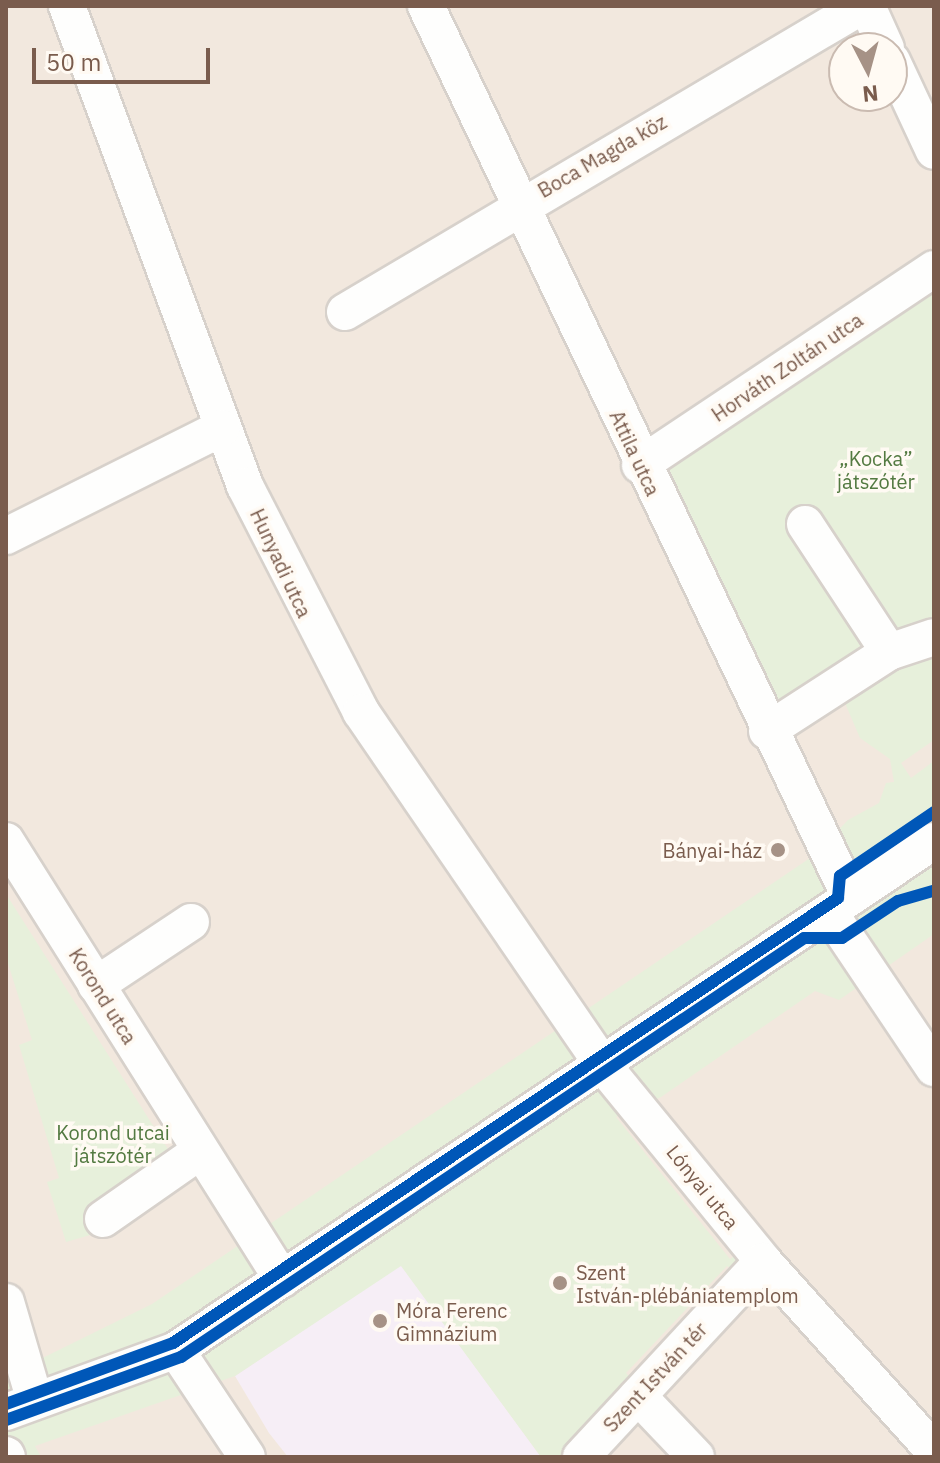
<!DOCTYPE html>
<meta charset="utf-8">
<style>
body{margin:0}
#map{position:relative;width:940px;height:1463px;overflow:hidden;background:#f9f5f0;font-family:"IBM Plex Sans",sans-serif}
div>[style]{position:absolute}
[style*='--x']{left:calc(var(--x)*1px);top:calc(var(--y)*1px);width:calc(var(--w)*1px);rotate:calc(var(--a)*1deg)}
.residential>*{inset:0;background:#f2e8de}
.education>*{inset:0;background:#f6eef6}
.green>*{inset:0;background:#e7f0db}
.roads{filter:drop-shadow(2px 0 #d7d1cb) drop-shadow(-2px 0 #d7d1cb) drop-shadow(0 2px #d7d1cb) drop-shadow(0 -2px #d7d1cb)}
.minor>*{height:36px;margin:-18px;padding:0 18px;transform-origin:18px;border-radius:18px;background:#fefefd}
.cycleway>*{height:12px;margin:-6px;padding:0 6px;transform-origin:6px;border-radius:6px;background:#0057b8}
.dots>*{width:22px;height:22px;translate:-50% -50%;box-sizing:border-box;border:4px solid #fffaf3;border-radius:50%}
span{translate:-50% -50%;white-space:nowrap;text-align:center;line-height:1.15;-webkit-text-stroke:7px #fffaf3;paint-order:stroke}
.street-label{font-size:20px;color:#7a5c4d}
.park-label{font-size:20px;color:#537a41}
.poi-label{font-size:20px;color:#7a5c4d}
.right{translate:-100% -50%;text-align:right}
.left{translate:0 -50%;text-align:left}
.frame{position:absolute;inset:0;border:8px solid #7a5c4d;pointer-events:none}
.north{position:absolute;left:828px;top:32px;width:80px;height:80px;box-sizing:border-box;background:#fffaf3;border:2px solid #cabbb1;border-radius:50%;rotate:174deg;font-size:22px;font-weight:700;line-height:32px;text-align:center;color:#7a5c4d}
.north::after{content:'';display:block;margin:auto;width:28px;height:36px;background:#a69286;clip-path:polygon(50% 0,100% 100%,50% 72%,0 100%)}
.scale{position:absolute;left:32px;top:48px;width:178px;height:36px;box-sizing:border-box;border:4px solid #7a5c4d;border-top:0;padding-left:10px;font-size:24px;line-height:28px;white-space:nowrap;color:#7a5c4d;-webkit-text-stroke:6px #fffaf3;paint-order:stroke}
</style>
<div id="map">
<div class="residential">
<i style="clip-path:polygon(evenodd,6px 6px,934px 6px,934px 1457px,6px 1457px,6px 6px,844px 48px,892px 48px,892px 96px,844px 96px,844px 48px)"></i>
</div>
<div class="education">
<i style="clip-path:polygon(401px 1265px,541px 1457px,288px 1457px,269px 1433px,235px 1376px)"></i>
</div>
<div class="green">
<i style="clip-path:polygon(934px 259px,934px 740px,901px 763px,911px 778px,934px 761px,934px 934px,839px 1000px,815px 991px,661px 1097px,616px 1117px,730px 1259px,749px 1245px,737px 1274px,727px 1266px,626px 1373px,632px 1379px,580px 1457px,541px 1457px,401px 1266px,235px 1376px,35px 1446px,41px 1457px,6px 1457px,6px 1376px,152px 1304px,813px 856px,848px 820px,879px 803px,886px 783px,894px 782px,890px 759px,860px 738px,845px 703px,794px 736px,640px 463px)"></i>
<i style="clip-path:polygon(6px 894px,173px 1157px,104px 1231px,66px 1242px,47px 1182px,59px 1178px,19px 1045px,32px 1040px,6px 957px)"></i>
</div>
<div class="roads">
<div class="minor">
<i style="--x:67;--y:6;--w:512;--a:69.65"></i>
<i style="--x:245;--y:486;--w:254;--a:62.8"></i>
<i style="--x:361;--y:712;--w:427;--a:55.6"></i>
<i style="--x:602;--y:1064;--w:254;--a:50.7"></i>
<i style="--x:763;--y:1261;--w:256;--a:48"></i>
<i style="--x:426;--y:6;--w:987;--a:64.55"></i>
<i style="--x:867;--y:6;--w:46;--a:65.7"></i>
<i style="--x:892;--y:61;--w:99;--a:65"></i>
<i style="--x:345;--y:312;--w:601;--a:-30.62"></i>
<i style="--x:640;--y:465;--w:353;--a:-33.7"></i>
<i style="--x:805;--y:524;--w:153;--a:56.7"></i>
<i style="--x:6;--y:536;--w:241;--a:-26.6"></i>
<i style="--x:767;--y:731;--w:145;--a:-32.9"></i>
<i style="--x:889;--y:652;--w:47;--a:-18.4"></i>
<i style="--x:6;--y:841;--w:518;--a:57.78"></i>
<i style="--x:829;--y:912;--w:188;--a:56.1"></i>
<i style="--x:96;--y:985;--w:114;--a:-33.6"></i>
<i style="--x:103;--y:1219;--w:117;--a:-34.9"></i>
<i style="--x:6;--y:1302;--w:103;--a:73.7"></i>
<i style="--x:176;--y:1350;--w:128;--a:56.4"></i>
<i style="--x:638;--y:1396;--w:84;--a:46.4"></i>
<i style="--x:6;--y:1412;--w:181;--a:-20"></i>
<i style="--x:176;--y:1350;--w:913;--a:-33.88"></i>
<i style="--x:6;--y:1455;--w:2;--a:63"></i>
<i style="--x:581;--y:1457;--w:267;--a:-47.1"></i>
</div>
</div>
<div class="cycleway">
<i style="--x:6;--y:1404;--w:178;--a:-20.1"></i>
<i style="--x:173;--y:1343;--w:800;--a:-33.79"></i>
<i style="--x:838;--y:898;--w:22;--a:-85"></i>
<i style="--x:840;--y:876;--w:114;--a:-34.2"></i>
<i style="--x:6;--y:1420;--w:186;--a:-19.8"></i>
<i style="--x:181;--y:1357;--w:751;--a:-33.92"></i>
<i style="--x:804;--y:938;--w:38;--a:0"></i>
<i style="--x:842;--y:938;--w:67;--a:-33.5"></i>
<i style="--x:898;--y:901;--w:37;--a:-16"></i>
</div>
<div class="dots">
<i style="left:778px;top:850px;background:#a69286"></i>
<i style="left:560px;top:1283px;background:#a69286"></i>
<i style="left:380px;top:1321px;background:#a69286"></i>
</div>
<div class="street-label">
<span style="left:602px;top:156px;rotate:-30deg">Boca Magda köz</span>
<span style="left:787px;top:367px;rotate:-34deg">Horváth Zoltán utca</span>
<span style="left:635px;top:453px;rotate:65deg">Attila utca</span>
<span style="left:281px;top:563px;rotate:65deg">Hunyadi utca</span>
<span style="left:103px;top:996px;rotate:58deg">Korond utca</span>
<span style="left:703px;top:1187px;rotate:51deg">Lónyai utca</span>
<span style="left:655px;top:1377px;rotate:-47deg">Szent István tér</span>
</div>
<div class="park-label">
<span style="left:876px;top:470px">„Kocka”<br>játszótér</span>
<span style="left:113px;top:1144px">Korond utcai<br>játszótér</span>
</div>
<div class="poi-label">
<span class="right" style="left:762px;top:850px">Bányai-ház</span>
<span class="left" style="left:576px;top:1284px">Szent<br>István-plébániatemplom</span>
<span class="left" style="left:396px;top:1322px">Móra Ferenc<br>Gimnázium</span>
</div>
<div class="frame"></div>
<div class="north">N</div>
<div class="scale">50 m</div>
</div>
